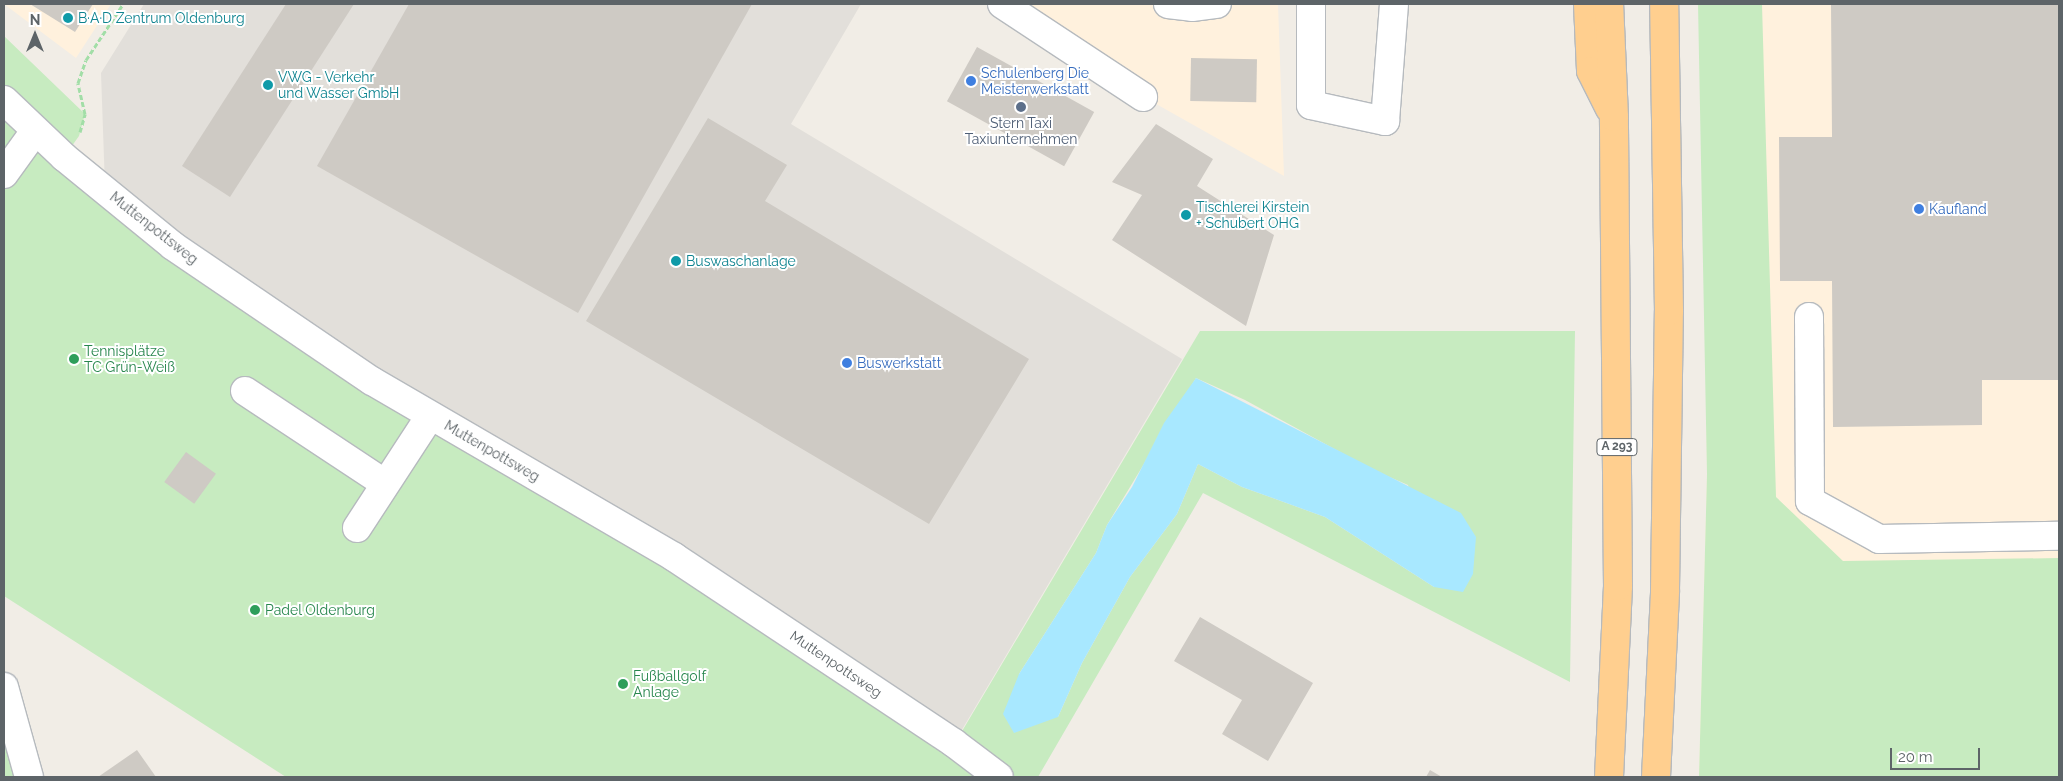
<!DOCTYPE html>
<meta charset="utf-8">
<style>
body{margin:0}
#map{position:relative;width:2063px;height:781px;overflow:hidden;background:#f1ede6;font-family:Raleway,sans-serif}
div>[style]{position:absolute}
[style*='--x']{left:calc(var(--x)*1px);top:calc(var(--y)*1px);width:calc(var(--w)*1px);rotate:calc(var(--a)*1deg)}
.commercial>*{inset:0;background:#fff1dd}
.industrial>*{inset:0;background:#e2dfda}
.green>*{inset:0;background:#c7ebc0}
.water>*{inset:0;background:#a8e8ff}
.building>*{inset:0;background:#cecac4;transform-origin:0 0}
.path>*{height:3px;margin-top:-1.5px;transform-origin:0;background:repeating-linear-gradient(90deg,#a2dea7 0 5px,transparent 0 7.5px)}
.roads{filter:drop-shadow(1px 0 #b6babe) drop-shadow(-1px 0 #b6babe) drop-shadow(0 1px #b6babe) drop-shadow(0 -1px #b6babe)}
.minor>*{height:28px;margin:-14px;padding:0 14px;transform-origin:14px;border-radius:14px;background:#fff}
.highway>*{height:28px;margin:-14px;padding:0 14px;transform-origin:14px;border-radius:14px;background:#ffcf8f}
.dots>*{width:14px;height:14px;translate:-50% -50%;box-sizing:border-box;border:2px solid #fff;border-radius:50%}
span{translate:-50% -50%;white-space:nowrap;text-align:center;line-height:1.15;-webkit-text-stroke:4px #fff;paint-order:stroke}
.shield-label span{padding:1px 4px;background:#fff;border:1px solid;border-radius:4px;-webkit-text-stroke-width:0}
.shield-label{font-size:12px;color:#5d6468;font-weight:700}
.culture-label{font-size:14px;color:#0d838f}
.left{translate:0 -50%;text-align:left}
.shop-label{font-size:14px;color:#366cbe}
.service-label{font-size:14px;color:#4e5e75}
.street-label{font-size:14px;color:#5d6468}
.leisure-label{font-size:14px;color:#27864d}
.frame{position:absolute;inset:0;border:5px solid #5d6468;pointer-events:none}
.north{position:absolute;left:10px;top:10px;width:50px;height:50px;-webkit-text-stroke:4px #fff;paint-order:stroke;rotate:0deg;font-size:14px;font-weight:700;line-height:20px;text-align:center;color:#5d6468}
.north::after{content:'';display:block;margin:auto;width:18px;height:22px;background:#5d6468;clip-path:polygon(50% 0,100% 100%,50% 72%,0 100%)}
.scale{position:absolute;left:1890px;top:748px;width:90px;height:22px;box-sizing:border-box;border:2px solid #5d6468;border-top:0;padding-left:6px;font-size:15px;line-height:18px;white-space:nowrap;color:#5d6468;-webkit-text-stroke:4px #fff;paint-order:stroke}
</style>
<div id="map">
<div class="commercial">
<i style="clip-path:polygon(4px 4px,111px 4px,76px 58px)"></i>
<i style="clip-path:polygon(1002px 4px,1278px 4px,1284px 176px,1142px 96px)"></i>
<i style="clip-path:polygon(1702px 4px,2059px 4px,2059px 777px,1699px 777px,1707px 474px)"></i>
</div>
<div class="industrial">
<i style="clip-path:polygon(144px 4px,861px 4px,791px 124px,1182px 359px,954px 743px,556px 488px,105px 187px,101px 73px)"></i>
</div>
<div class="green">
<i style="clip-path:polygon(1698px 4px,1762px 4px,1776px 497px,1843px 561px,2059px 558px,2059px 777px,1699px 777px,1707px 474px)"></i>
<i style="clip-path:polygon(evenodd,4px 36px,85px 114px,79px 136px,64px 157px,173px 246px,955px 743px,1200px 331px,1575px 331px,1570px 682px,1203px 493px,1038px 777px,286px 777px,4px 596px,4px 36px,1196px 378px,1245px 400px,1371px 469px,1408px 485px,1434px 587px,1325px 517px,1242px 487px,1198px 464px,1177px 514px,1130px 577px,1082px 663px,1058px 717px,1019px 674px,1096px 553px,1107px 525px,1196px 378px)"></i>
<i style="clip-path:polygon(4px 687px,29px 777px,4px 777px)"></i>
</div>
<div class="water">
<i style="clip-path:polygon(1196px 378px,1461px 513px,1476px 537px,1473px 574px,1463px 592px,1434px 587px,1325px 517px,1242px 487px,1198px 464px,1177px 514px,1130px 577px,1082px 663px,1058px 717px,1014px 733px,1003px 714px,1019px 674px,1096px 553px,1107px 525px,1132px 487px,1164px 423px)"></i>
</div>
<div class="building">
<i style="clip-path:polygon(30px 4px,93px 4px,75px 32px)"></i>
<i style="clip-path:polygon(286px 4px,354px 4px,230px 197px,182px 166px)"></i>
<i style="clip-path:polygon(409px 4px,752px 4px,578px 313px,317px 166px)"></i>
<i style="clip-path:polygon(1831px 4px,2059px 4px,2059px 380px,1982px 380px,1982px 425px,1833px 427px,1832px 281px,1780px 281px,1779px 137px,1832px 137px)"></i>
<i style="left:977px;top:47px;width:134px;height:62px;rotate:29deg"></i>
<i style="left:1191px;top:58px;width:66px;height:43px;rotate:1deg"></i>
<i style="clip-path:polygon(708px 118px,787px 165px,765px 201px,1029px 359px,929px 524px,586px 321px)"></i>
<i style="clip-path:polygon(1156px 124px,1213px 159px,1197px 186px,1274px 235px,1246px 326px,1112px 240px,1142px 195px,1112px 182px)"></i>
<i style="left:186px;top:452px;width:37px;height:37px;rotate:36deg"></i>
<i style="clip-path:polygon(1200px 617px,1313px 683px,1268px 761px,1222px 734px,1242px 700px,1174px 661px)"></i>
<i style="clip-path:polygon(137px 750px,156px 777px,98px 777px)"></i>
<i style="clip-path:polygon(1430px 770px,1442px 777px,1426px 777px)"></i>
</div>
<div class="path">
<i style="--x:80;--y:132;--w:19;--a:-74"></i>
<i style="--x:85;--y:114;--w:32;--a:-103"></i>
<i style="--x:78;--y:83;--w:24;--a:-71"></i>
<i style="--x:86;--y:60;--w:67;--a:-56.5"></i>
</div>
<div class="roads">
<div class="minor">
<i style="--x:1002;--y:4;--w:169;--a:33.4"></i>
<i style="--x:1168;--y:4;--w:24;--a:7"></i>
<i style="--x:1192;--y:7;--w:25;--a:-7"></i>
<i style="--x:1311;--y:4;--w:101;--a:90"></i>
<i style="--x:1311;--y:105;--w:76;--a:12.2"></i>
<i style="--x:1385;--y:121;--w:117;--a:-85.6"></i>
<i style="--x:4;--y:100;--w:83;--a:43.5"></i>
<i style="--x:64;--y:157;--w:141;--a:39.2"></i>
<i style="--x:173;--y:246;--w:240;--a:34.2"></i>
<i style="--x:372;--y:381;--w:350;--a:30.2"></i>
<i style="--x:674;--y:557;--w:336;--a:33.6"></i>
<i style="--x:954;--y:743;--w:56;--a:37.1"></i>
<i style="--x:4;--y:174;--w:53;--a:-54.2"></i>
<i style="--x:1809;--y:317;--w:184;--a:89.7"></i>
<i style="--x:1810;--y:501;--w:79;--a:28.8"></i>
<i style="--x:1879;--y:539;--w:180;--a:-1"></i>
<i style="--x:245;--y:391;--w:167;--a:33.5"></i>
<i style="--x:357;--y:528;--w:134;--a:-56.9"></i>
<i style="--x:4;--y:687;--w:93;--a:74.5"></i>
</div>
<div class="highway">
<i style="--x:1588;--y:4;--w:67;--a:87.4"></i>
<i style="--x:1591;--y:71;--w:42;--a:63.4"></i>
<i style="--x:1609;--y:777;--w:191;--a:-87.3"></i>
<i style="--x:1618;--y:586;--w:469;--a:-90.5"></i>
<i style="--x:1614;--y:117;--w:113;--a:-92.5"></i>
<i style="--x:1656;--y:777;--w:187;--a:-87.2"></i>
<i style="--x:1665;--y:590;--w:279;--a:-89.2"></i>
<i style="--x:1669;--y:311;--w:307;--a:-90.9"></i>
</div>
</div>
<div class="dots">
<i style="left:68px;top:18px;background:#0f9aa8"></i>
<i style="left:971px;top:81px;background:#3f7fe0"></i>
<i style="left:268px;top:85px;background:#0f9aa8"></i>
<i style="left:1021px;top:107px;background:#5c6f8a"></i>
<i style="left:1919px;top:209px;background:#3f7fe0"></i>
<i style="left:1186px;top:215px;background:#0f9aa8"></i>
<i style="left:676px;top:261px;background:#0f9aa8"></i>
<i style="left:74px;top:359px;background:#2e9e5b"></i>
<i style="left:847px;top:363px;background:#3f7fe0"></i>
<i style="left:255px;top:610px;background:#2e9e5b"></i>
<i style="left:623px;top:684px;background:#2e9e5b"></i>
</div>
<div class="shield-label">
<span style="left:1617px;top:447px">A 293</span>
</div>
<div class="culture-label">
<span class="left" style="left:78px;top:18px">B·A·D Zentrum Oldenburg</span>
<span class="left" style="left:278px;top:85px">VWG - Verkehr<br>und Wasser GmbH</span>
<span class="left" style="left:1196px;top:215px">Tischlerei Kirstein<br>+ Schubert OHG</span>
<span class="left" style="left:686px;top:261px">Buswaschanlage</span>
</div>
<div class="shop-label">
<span class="left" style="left:981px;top:81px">Schulenberg Die<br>Meisterwerkstatt</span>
<span class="left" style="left:1929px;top:209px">Kaufland</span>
<span class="left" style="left:857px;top:363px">Buswerkstatt</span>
</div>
<div class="service-label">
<span style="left:1021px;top:131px">Stern Taxi<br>Taxiunternehmen</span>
</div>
<div class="street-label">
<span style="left:154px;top:228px;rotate:38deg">Muttenpottsweg</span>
<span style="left:492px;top:451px;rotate:30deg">Muttenpottsweg</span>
<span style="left:836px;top:664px;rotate:34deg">Muttenpottsweg</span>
</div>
<div class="leisure-label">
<span class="left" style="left:84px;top:359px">Tennisplätze<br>TC Grün-Weiß</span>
<span class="left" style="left:265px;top:610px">Padel Oldenburg</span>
<span class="left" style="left:633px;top:684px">Fußballgolf<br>Anlage</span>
</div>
<div class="frame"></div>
<div class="north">N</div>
<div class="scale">20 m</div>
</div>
